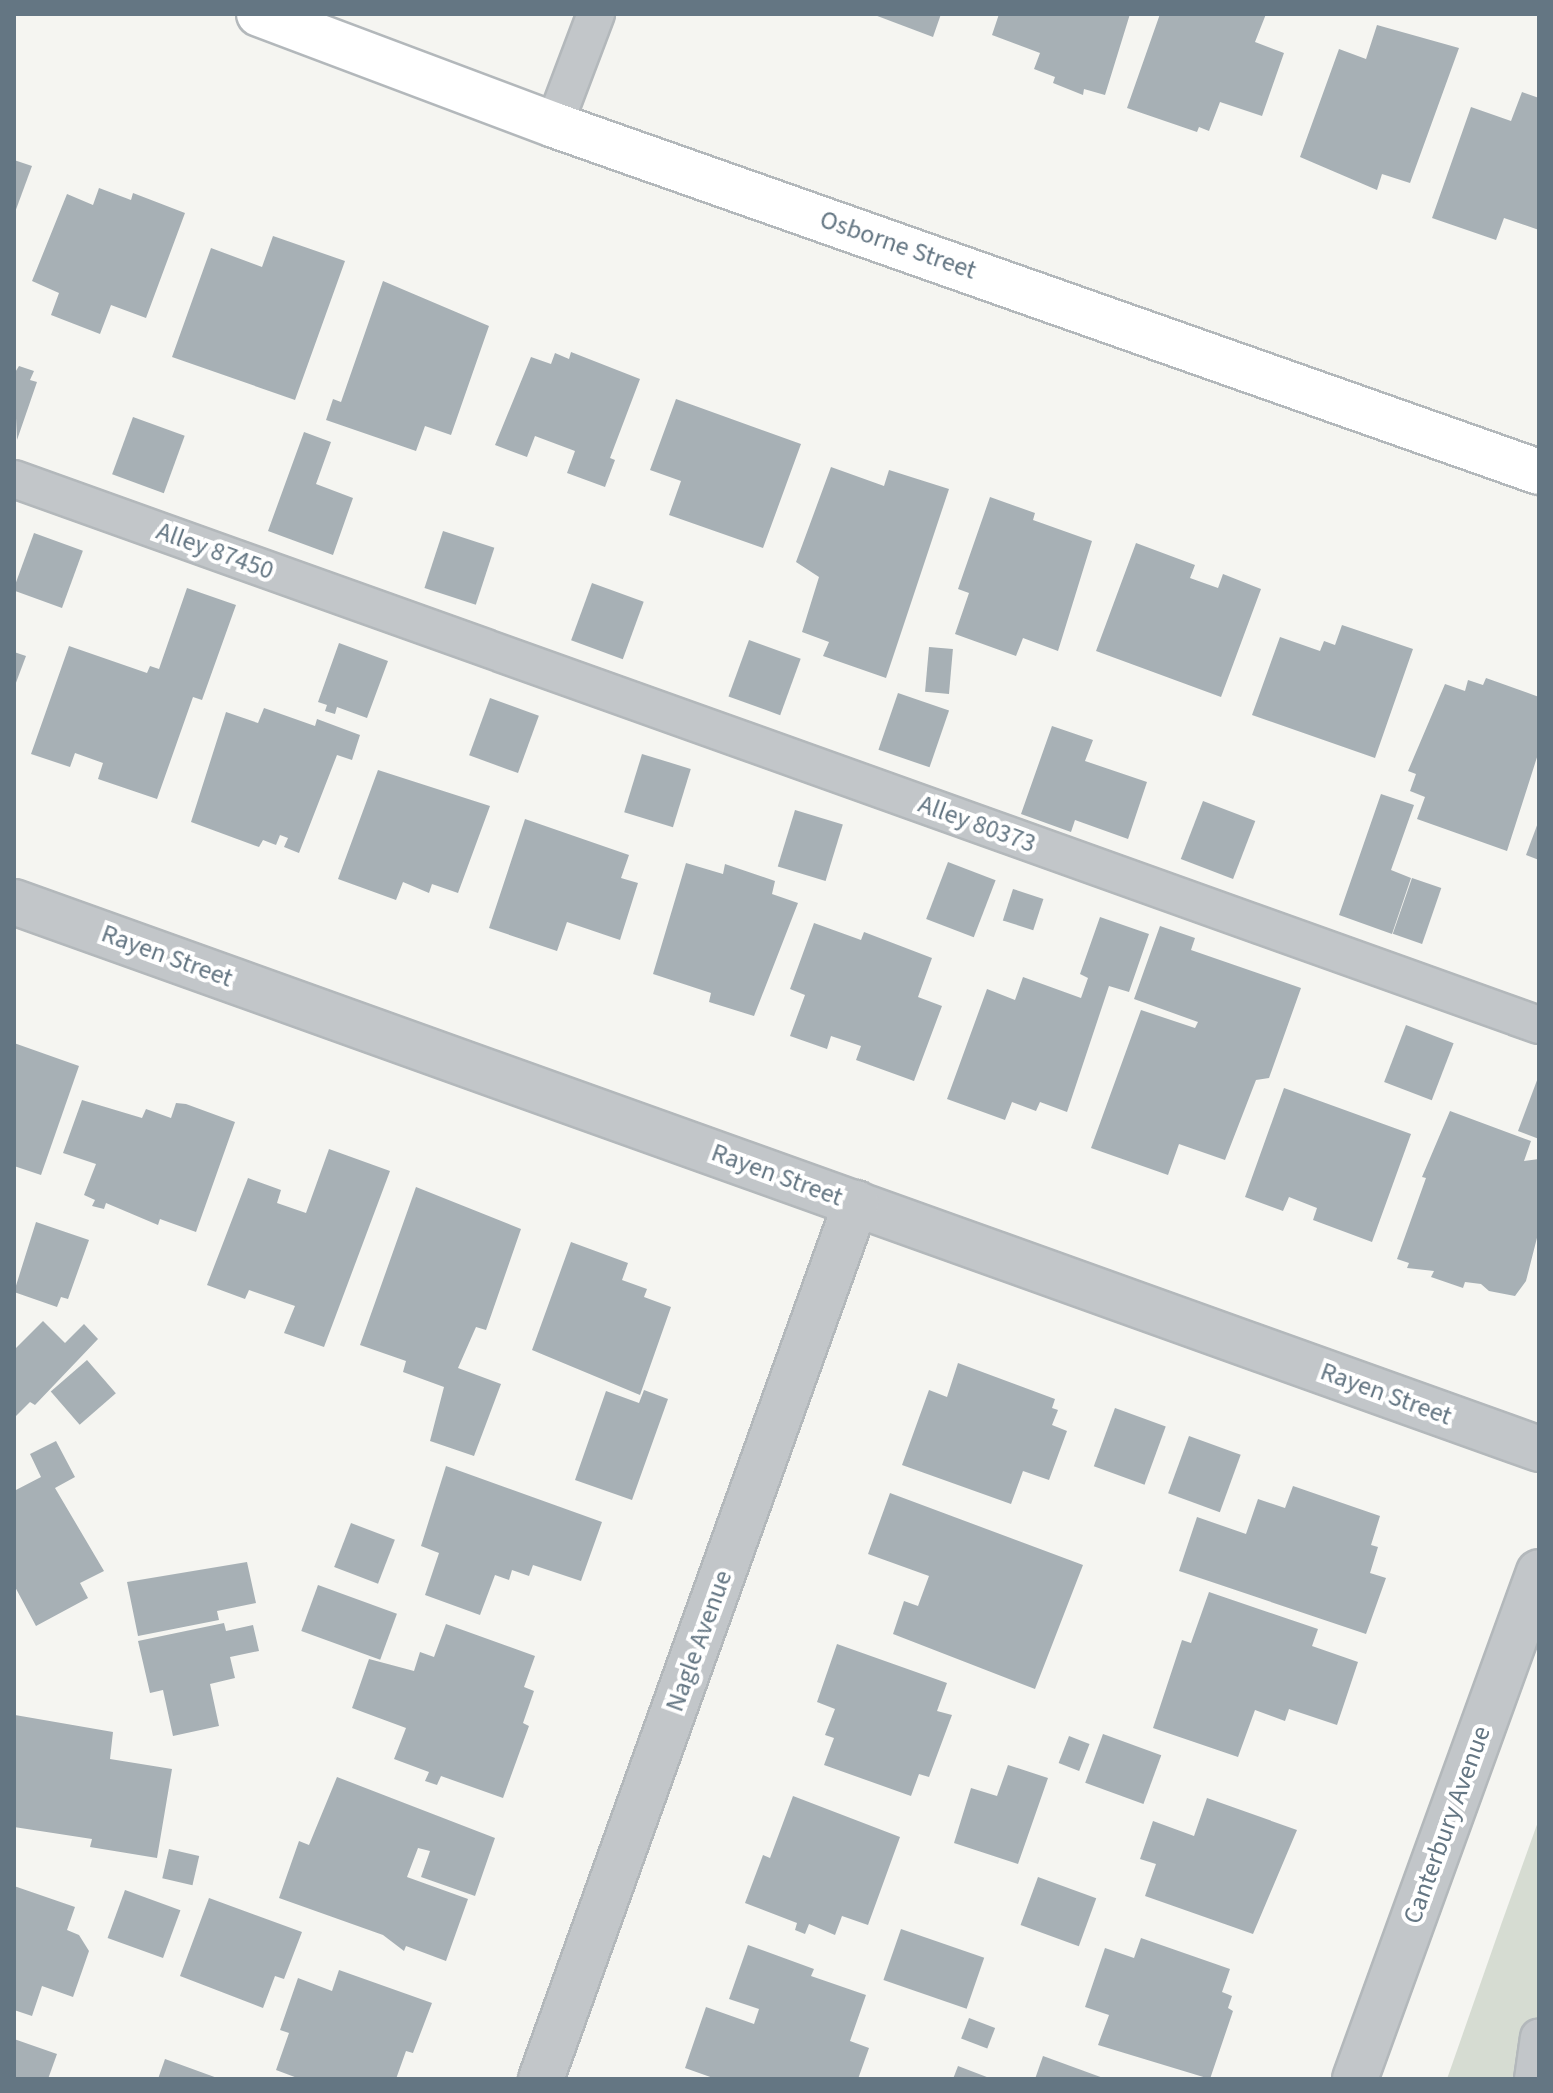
<!DOCTYPE html>
<style>
body{margin:0}
#map{position:relative;width:1553px;height:2093px;overflow:hidden;background:#f5f5f1;font-family:"Source Sans 3",sans-serif}
div>[style]{position:absolute}
[style*='--x']{left:calc(var(--x)*1px);top:calc(var(--y)*1px);width:calc(var(--w)*1px);rotate:calc(var(--a)*1deg)}
.green>*{inset:0;background:#d6dcd2}
.building>*{inset:0;background:#a7b0b5;transform-origin:0 0}
.roads{filter:drop-shadow(2px 0 #b3b8bb) drop-shadow(-2px 0 #b3b8bb) drop-shadow(0 2px #b3b8bb) drop-shadow(0 -2px #b3b8bb)}
.service>*{height:36px;margin:-18px;padding:0 18px;transform-origin:18px;border-radius:18px;background:#c2c6c9}
.minor>*{height:44px;margin:-22px;padding:0 22px;transform-origin:22px;border-radius:22px;background:#c2c6c9}
.tertiary>*{height:44px;margin:-22px;padding:0 22px;transform-origin:22px;border-radius:22px;background:#c2c6c9}
.primary>*{height:44px;margin:-22px;padding:0 22px;transform-origin:22px;border-radius:22px;background:#fff}
span{translate:-50% -50%;white-space:nowrap;text-align:center;line-height:1.15;-webkit-text-stroke:8px #fff;paint-order:stroke}
.street-label{font-size:26px;color:#647683}
.frame{position:absolute;inset:0;border:16px solid #647683;pointer-events:none}
</style>
<div id="map">
<div class="green">
<i style="clip-path:polygon(1539px 1819px,1539px 2079px,1447px 2079px,1502px 1922px)"></i>
</div>
<div class="building">
<i style="clip-path:polygon(872px 14px,941px 14px,933px 37px)"></i>
<i style="clip-path:polygon(999px 14px,1130px 14px,1105px 95px,1084px 89px,1083px 95px,1053px 83px,1055px 77px,1034px 69px,1040px 53px,992px 35px)"></i>
<i style="clip-path:polygon(1160px 14px,1266px 14px,1255px 42px,1284px 53px,1262px 116px,1220px 102px,1209px 131px,1199px 127px,1197px 132px,1127px 108px)"></i>
<i style="clip-path:polygon(1377px 25px,1459px 48px,1410px 183px,1382px 174px,1377px 190px,1300px 157px,1339px 49px,1366px 59px)"></i>
<i style="clip-path:polygon(1522px 92px,1539px 98px,1539px 230px,1504px 218px,1496px 240px,1432px 218px,1471px 107px,1511px 121px)"></i>
<i style="clip-path:polygon(14px 160px,32px 166px,14px 215px)"></i>
<i style="clip-path:polygon(99px 188px,131px 200px,133px 193px,185px 213px,146px 318px,111px 305px,100px 334px,51px 315px,59px 293px,32px 281px,67px 194px,93px 205px)"></i>
<i style="clip-path:polygon(273px 236px,345px 261px,295px 400px,172px 357px,211px 248px,262px 267px)"></i>
<i style="clip-path:polygon(383px 281px,489px 326px,451px 435px,425px 426px,416px 451px,326px 420px,333px 399px,341px 402px)"></i>
<i style="clip-path:polygon(571px 352px,640px 379px,610px 458px,615px 460px,605px 487px,567px 473px,575px 451px,535px 436px,527px 457px,495px 445px,531px 357px,551px 364px,555px 353px,569px 359px)"></i>
<i style="clip-path:polygon(19px 366px,34px 371px,30px 380px,37px 382px,17px 440px,14px 374px)"></i>
<i style="clip-path:polygon(676px 399px,801px 444px,763px 548px,669px 515px,681px 481px,650px 470px)"></i>
<i style="left:133px;top:417px;width:55px;height:61px;rotate:20deg"></i>
<i style="clip-path:polygon(304px 432px,331px 442px,316px 484px,353px 498px,333px 555px,268px 531px)"></i>
<i style="clip-path:polygon(831px 467px,884px 486px,889px 470px,949px 489px,886px 678px,823px 656px,829px 642px,802px 632px,819px 577px,796px 562px)"></i>
<i style="clip-path:polygon(990px 497px,1035px 513px,1033px 520px,1092px 541px,1058px 651px,1023px 638px,1016px 656px,955px 634px,969px 593px,958px 589px)"></i>
<i style="left:443px;top:531px;width:54px;height:60px;rotate:18deg"></i>
<i style="left:34px;top:533px;width:52px;height:61px;rotate:20deg"></i>
<i style="clip-path:polygon(1136px 543px,1195px 565px,1190px 578px,1218px 588px,1223px 574px,1261px 589px,1221px 697px,1096px 651px)"></i>
<i style="left:592px;top:583px;width:55px;height:61px;rotate:20deg"></i>
<i style="clip-path:polygon(187px 588px,236px 605px,202px 700px,193px 697px,157px 799px,98px 779px,103px 763px,75px 753px,70px 767px,31px 754px,69px 646px,147px 673px,150px 666px,159px 669px)"></i>
<i style="clip-path:polygon(1342px 625px,1413px 649px,1375px 758px,1252px 715px,1280px 637px,1320px 651px,1324px 641px,1335px 645px)"></i>
<i style="left:749px;top:640px;width:55px;height:60px;rotate:20deg"></i>
<i style="clip-path:polygon(339px 643px,388px 661px,367px 718px,337px 707px,335px 714px,325px 711px,327px 705px,318px 702px)"></i>
<i style="left:929px;top:647px;width:24px;height:45px;rotate:5deg"></i>
<i style="clip-path:polygon(14px 652px,26px 656px,14px 688px)"></i>
<i style="clip-path:polygon(1486px 678px,1539px 697px,1539px 751px,1507px 851px,1417px 819px,1425px 797px,1410px 791px,1416px 774px,1408px 771px,1445px 684px,1465px 691px,1468px 680px,1483px 685px)"></i>
<i style="left:898px;top:693px;width:54px;height:60px;rotate:19deg"></i>
<i style="left:490px;top:698px;width:52px;height:61px;rotate:20deg"></i>
<i style="clip-path:polygon(264px 708px,315px 726px,317px 719px,360px 735px,352px 760px,337px 755px,299px 853px,284px 847px,288px 838px,280px 835px,276px 845px,263px 840px,259px 847px,191px 822px,226px 712px,258px 723px)"></i>
<i style="clip-path:polygon(1052px 726px,1093px 740px,1085px 761px,1147px 782px,1128px 839px,1075px 820px,1071px 832px,1021px 814px)"></i>
<i style="left:642px;top:754px;width:51px;height:61px;rotate:17deg"></i>
<i style="clip-path:polygon(378px 770px,490px 806px,458px 893px,432px 884px,429px 893px,403px 882px,396px 900px,338px 879px)"></i>
<i style="clip-path:polygon(1381px 794px,1414px 805px,1391px 870px,1411px 878px,1392px 934px,1339px 915px)"></i>
<i style="left:1203px;top:801px;width:56px;height:62px;rotate:21deg"></i>
<i style="left:795px;top:810px;width:50px;height:59px;rotate:17deg"></i>
<i style="clip-path:polygon(525px 819px,629px 855px,621px 878px,638px 883px,620px 940px,567px 922px,557px 951px,489px 928px)"></i>
<i style="clip-path:polygon(1539px 820px,1539px 860px,1526px 855px)"></i>
<i style="left:948px;top:862px;width:51px;height:61px;rotate:21deg"></i>
<i style="clip-path:polygon(686px 863px,723px 874px,725px 864px,775px 881px,772px 894px,798px 903px,754px 1016px,709px 1002px,711px 993px,653px 974px)"></i>
<i style="left:1412px;top:878px;width:31px;height:59px;rotate:19deg"></i>
<i style="left:1013px;top:889px;width:32px;height:33px;rotate:18deg"></i>
<i style="clip-path:polygon(1100px 917px,1149px 934px,1129px 992px,1109px 986px,1067px 1112px,1040px 1102px,1036px 1111px,1012px 1102px,1005px 1120px,947px 1099px,987px 989px,1015px 1000px,1023px 977px,1081px 998px,1088px 978px,1080px 974px)"></i>
<i style="clip-path:polygon(814px 923px,861px 940px,864px 932px,932px 958px,918px 997px,942px 1006px,914px 1081px,856px 1060px,861px 1046px,831px 1036px,827px 1049px,790px 1036px,805px 995px,790px 989px)"></i>
<i style="clip-path:polygon(1160px 926px,1195px 938px,1191px 950px,1301px 988px,1269px 1078px,1256px 1080px,1225px 1160px,1179px 1144px,1168px 1175px,1091px 1148px,1141px 1010px,1195px 1028px,1198px 1022px,1134px 999px)"></i>
<i style="left:1406px;top:1025px;width:51px;height:61px;rotate:21deg"></i>
<i style="clip-path:polygon(14px 1043px,79px 1066px,41px 1175px,14px 1166px)"></i>
<i style="clip-path:polygon(1539px 1075px,1539px 1139px,1518px 1131px)"></i>
<i style="clip-path:polygon(1284px 1088px,1411px 1134px,1372px 1242px,1313px 1220px,1317px 1208px,1289px 1197px,1283px 1211px,1245px 1197px)"></i>
<i style="clip-path:polygon(82px 1100px,142px 1118px,146px 1109px,171px 1118px,176px 1103px,186px 1104px,235px 1122px,196px 1232px,160px 1219px,158px 1225px,106px 1203px,104px 1209px,92px 1206px,95px 1200px,84px 1195px,96px 1164px,63px 1153px)"></i>
<i style="clip-path:polygon(1450px 1111px,1531px 1141px,1524px 1161px,1539px 1159px,1539px 1230px,1526px 1281px,1515px 1296px,1489px 1291px,1481px 1284px,1465px 1282px,1463px 1288px,1431px 1277px,1434px 1271px,1407px 1268px,1409px 1263px,1397px 1259px,1426px 1178px,1422px 1177px)"></i>
<i style="clip-path:polygon(329px 1149px,390px 1171px,324px 1347px,284px 1333px,295px 1306px,249px 1290px,245px 1299px,207px 1285px,248px 1178px,281px 1190px,277px 1203px,306px 1213px)"></i>
<i style="clip-path:polygon(416px 1187px,521px 1229px,486px 1330px,476px 1327px,458px 1368px,501px 1384px,474px 1456px,430px 1441px,444px 1387px,403px 1372px,406px 1361px,360px 1345px)"></i>
<i style="clip-path:polygon(36px 1222px,89px 1240px,68px 1299px,61px 1297px,57px 1307px,14px 1292px)"></i>
<i style="clip-path:polygon(571px 1242px,628px 1263px,622px 1280px,647px 1289px,644px 1297px,671px 1307px,640px 1395px,532px 1350px)"></i>
<i style="clip-path:polygon(43px 1321px,65px 1343px,84px 1324px,98px 1339px,35px 1405px,30px 1402px,14px 1418px,14px 1350px)"></i>
<i style="left:87px;top:1360px;width:44px;height:48px;rotate:49deg"></i>
<i style="clip-path:polygon(958px 1363px,1055px 1399px,1052px 1408px,1058px 1410px,1052px 1425px,1067px 1431px,1049px 1480px,1023px 1471px,1011px 1504px,902px 1465px,929px 1390px,947px 1397px)"></i>
<i style="clip-path:polygon(644px 1390px,668px 1399px,632px 1500px,575px 1480px,606px 1391px,639px 1403px)"></i>
<i style="left:1115px;top:1408px;width:54px;height:62px;rotate:20deg"></i>
<i style="left:1189px;top:1436px;width:55px;height:61px;rotate:20deg"></i>
<i style="clip-path:polygon(56px 1441px,75px 1477px,55px 1488px,104px 1571px,80px 1583px,88px 1598px,36px 1626px,14px 1585px,14px 1491px,41px 1477px,30px 1454px)"></i>
<i style="clip-path:polygon(446px 1466px,602px 1522px,581px 1581px,533px 1565px,529px 1576px,512px 1570px,509px 1580px,495px 1575px,480px 1615px,425px 1595px,439px 1553px,421px 1546px)"></i>
<i style="clip-path:polygon(1293px 1486px,1380px 1516px,1371px 1545px,1378px 1547px,1370px 1573px,1386px 1578px,1366px 1634px,1179px 1571px,1197px 1517px,1246px 1534px,1258px 1499px,1285px 1508px)"></i>
<i style="clip-path:polygon(890px 1493px,1083px 1565px,1035px 1689px,893px 1634px,904px 1601px,918px 1606px,929px 1576px,868px 1554px)"></i>
<i style="left:351px;top:1523px;width:47px;height:47px;rotate:21deg"></i>
<i style="clip-path:polygon(247px 1562px,256px 1603px,217px 1611px,219px 1620px,138px 1636px,127px 1582px)"></i>
<i style="left:318px;top:1585px;width:84px;height:49px;rotate:20deg"></i>
<i style="clip-path:polygon(1209px 1592px,1318px 1629px,1312px 1646px,1358px 1662px,1337px 1725px,1289px 1709px,1285px 1721px,1255px 1710px,1238px 1757px,1153px 1728px,1182px 1640px,1191px 1643px)"></i>
<i style="clip-path:polygon(224px 1623px,226px 1631px,253px 1625px,259px 1651px,230px 1657px,235px 1678px,210px 1684px,219px 1726px,173px 1736px,163px 1690px,150px 1693px,138px 1641px)"></i>
<i style="clip-path:polygon(446px 1624px,535px 1656px,524px 1687px,534px 1691px,523px 1723px,529px 1726px,503px 1798px,441px 1776px,437px 1785px,425px 1781px,429px 1772px,394px 1759px,406px 1728px,352px 1708px,369px 1659px,414px 1671px,420px 1652px,434px 1657px)"></i>
<i style="clip-path:polygon(837px 1644px,947px 1683px,937px 1711px,952px 1715px,929px 1777px,919px 1774px,911px 1796px,824px 1765px,834px 1738px,825px 1735px,835px 1709px,817px 1702px)"></i>
<i style="clip-path:polygon(15px 1715px,113px 1732px,110px 1759px,172px 1769px,157px 1858px,90px 1847px,92px 1839px,14px 1827px)"></i>
<i style="left:1103px;top:1734px;width:62px;height:52px;rotate:20deg"></i>
<i style="left:1069px;top:1736px;width:22px;height:29px;rotate:21deg"></i>
<i style="clip-path:polygon(1008px 1765px,1048px 1778px,1018px 1864px,954px 1843px,971px 1788px,997px 1796px)"></i>
<i style="clip-path:polygon(337px 1777px,495px 1838px,475px 1896px,421px 1877px,430px 1851px,418px 1848px,407px 1877px,468px 1899px,446px 1961px,406px 1946px,404px 1951px,383px 1935px,279px 1898px,299px 1841px,309px 1845px)"></i>
<i style="clip-path:polygon(793px 1796px,900px 1837px,868px 1925px,842px 1916px,835px 1935px,809px 1924px,805px 1934px,795px 1930px,797px 1923px,745px 1903px,763px 1855px,770px 1858px)"></i>
<i style="clip-path:polygon(1207px 1798px,1297px 1830px,1253px 1934px,1145px 1896px,1156px 1864px,1140px 1859px,1153px 1821px,1194px 1836px)"></i>
<i style="left:169px;top:1849px;width:31px;height:30px;rotate:13deg"></i>
<i style="left:1038px;top:1877px;width:62px;height:51px;rotate:20deg"></i>
<i style="clip-path:polygon(14px 1886px,75px 1907px,67px 1930px,79px 1935px,89px 1951px,73px 1997px,42px 1986px,32px 2016px,14px 2010px)"></i>
<i style="left:125px;top:1890px;width:59px;height:51px;rotate:20deg"></i>
<i style="clip-path:polygon(209px 1898px,302px 1932px,284px 1979px,275px 1976px,263px 2008px,180px 1976px)"></i>
<i style="left:901px;top:1929px;width:88px;height:54px;rotate:19deg"></i>
<i style="clip-path:polygon(1141px 1938px,1230px 1969px,1222px 1992px,1232px 1996px,1228px 2008px,1233px 2011px,1210px 2079px,1098px 2045px,1109px 2015px,1085px 2007px,1105px 1948px,1134px 1958px)"></i>
<i style="clip-path:polygon(748px 1945px,814px 1969px,811px 1976px,866px 1995px,850px 2041px,869px 2048px,858px 2079px,716px 2079px,685px 2068px,706px 2007px,754px 2024px,759px 2009px,729px 1999px)"></i>
<i style="clip-path:polygon(339px 1970px,432px 2003px,413px 2053px,406px 2051px,396px 2079px,300px 2079px,276px 2070px,289px 2033px,280px 2030px,298px 1978px,332px 1991px)"></i>
<i style="left:969px;top:2018px;width:28px;height:22px;rotate:21deg"></i>
<i style="clip-path:polygon(14px 2039px,57px 2054px,48px 2079px,14px 2079px)"></i>
<i style="clip-path:polygon(1043px 2056px,1106px 2079px,1035px 2079px)"></i>
<i style="clip-path:polygon(165px 2059px,220px 2079px,158px 2079px)"></i>
<i style="clip-path:polygon(958px 2066px,992px 2079px,953px 2079px)"></i>
</div>
<div class="roads">
<div class="service">
<i style="--x:554;--y:125;--w:119;--a:-69.3"></i>
<i style="--x:14;--y:479;--w:1620;--a:19.7"></i>
<i style="--x:1533;--y:2079;--w:42;--a:-81.9"></i>
</div>
<div class="minor">
<i style="--x:14;--y:902;--w:1620;--a:19.73"></i>
<i style="--x:541;--y:2079;--w:931;--a:-70.22"></i>
</div>
<div class="tertiary">
<i style="--x:1355;--y:2079;--w:539;--a:-70.05"></i>
</div>
<div class="primary">
<i style="--x:259;--y:14;--w:315;--a:20.6"></i>
<i style="--x:554;--y:125;--w:1044;--a:19.41"></i>
</div>
</div>
<div class="street-label">
<span style="left:898px;top:245px;rotate:19deg">Osborne Street</span>
<span style="left:215px;top:551px;rotate:20deg">Alley 87450</span>
<span style="left:977px;top:824px;rotate:20deg">Alley 80373</span>
<span style="left:167px;top:956px;rotate:20deg">Rayen Street</span>
<span style="left:777px;top:1175px;rotate:20deg">Rayen Street</span>
<span style="left:1386px;top:1394px;rotate:20deg">Rayen Street</span>
<span style="left:699px;top:1641px;rotate:-70deg">Nagle Avenue</span>
<span style="left:1447px;top:1825px;rotate:-70deg">Canterbury Avenue</span>
</div>
<div class="frame"></div>
</div>
